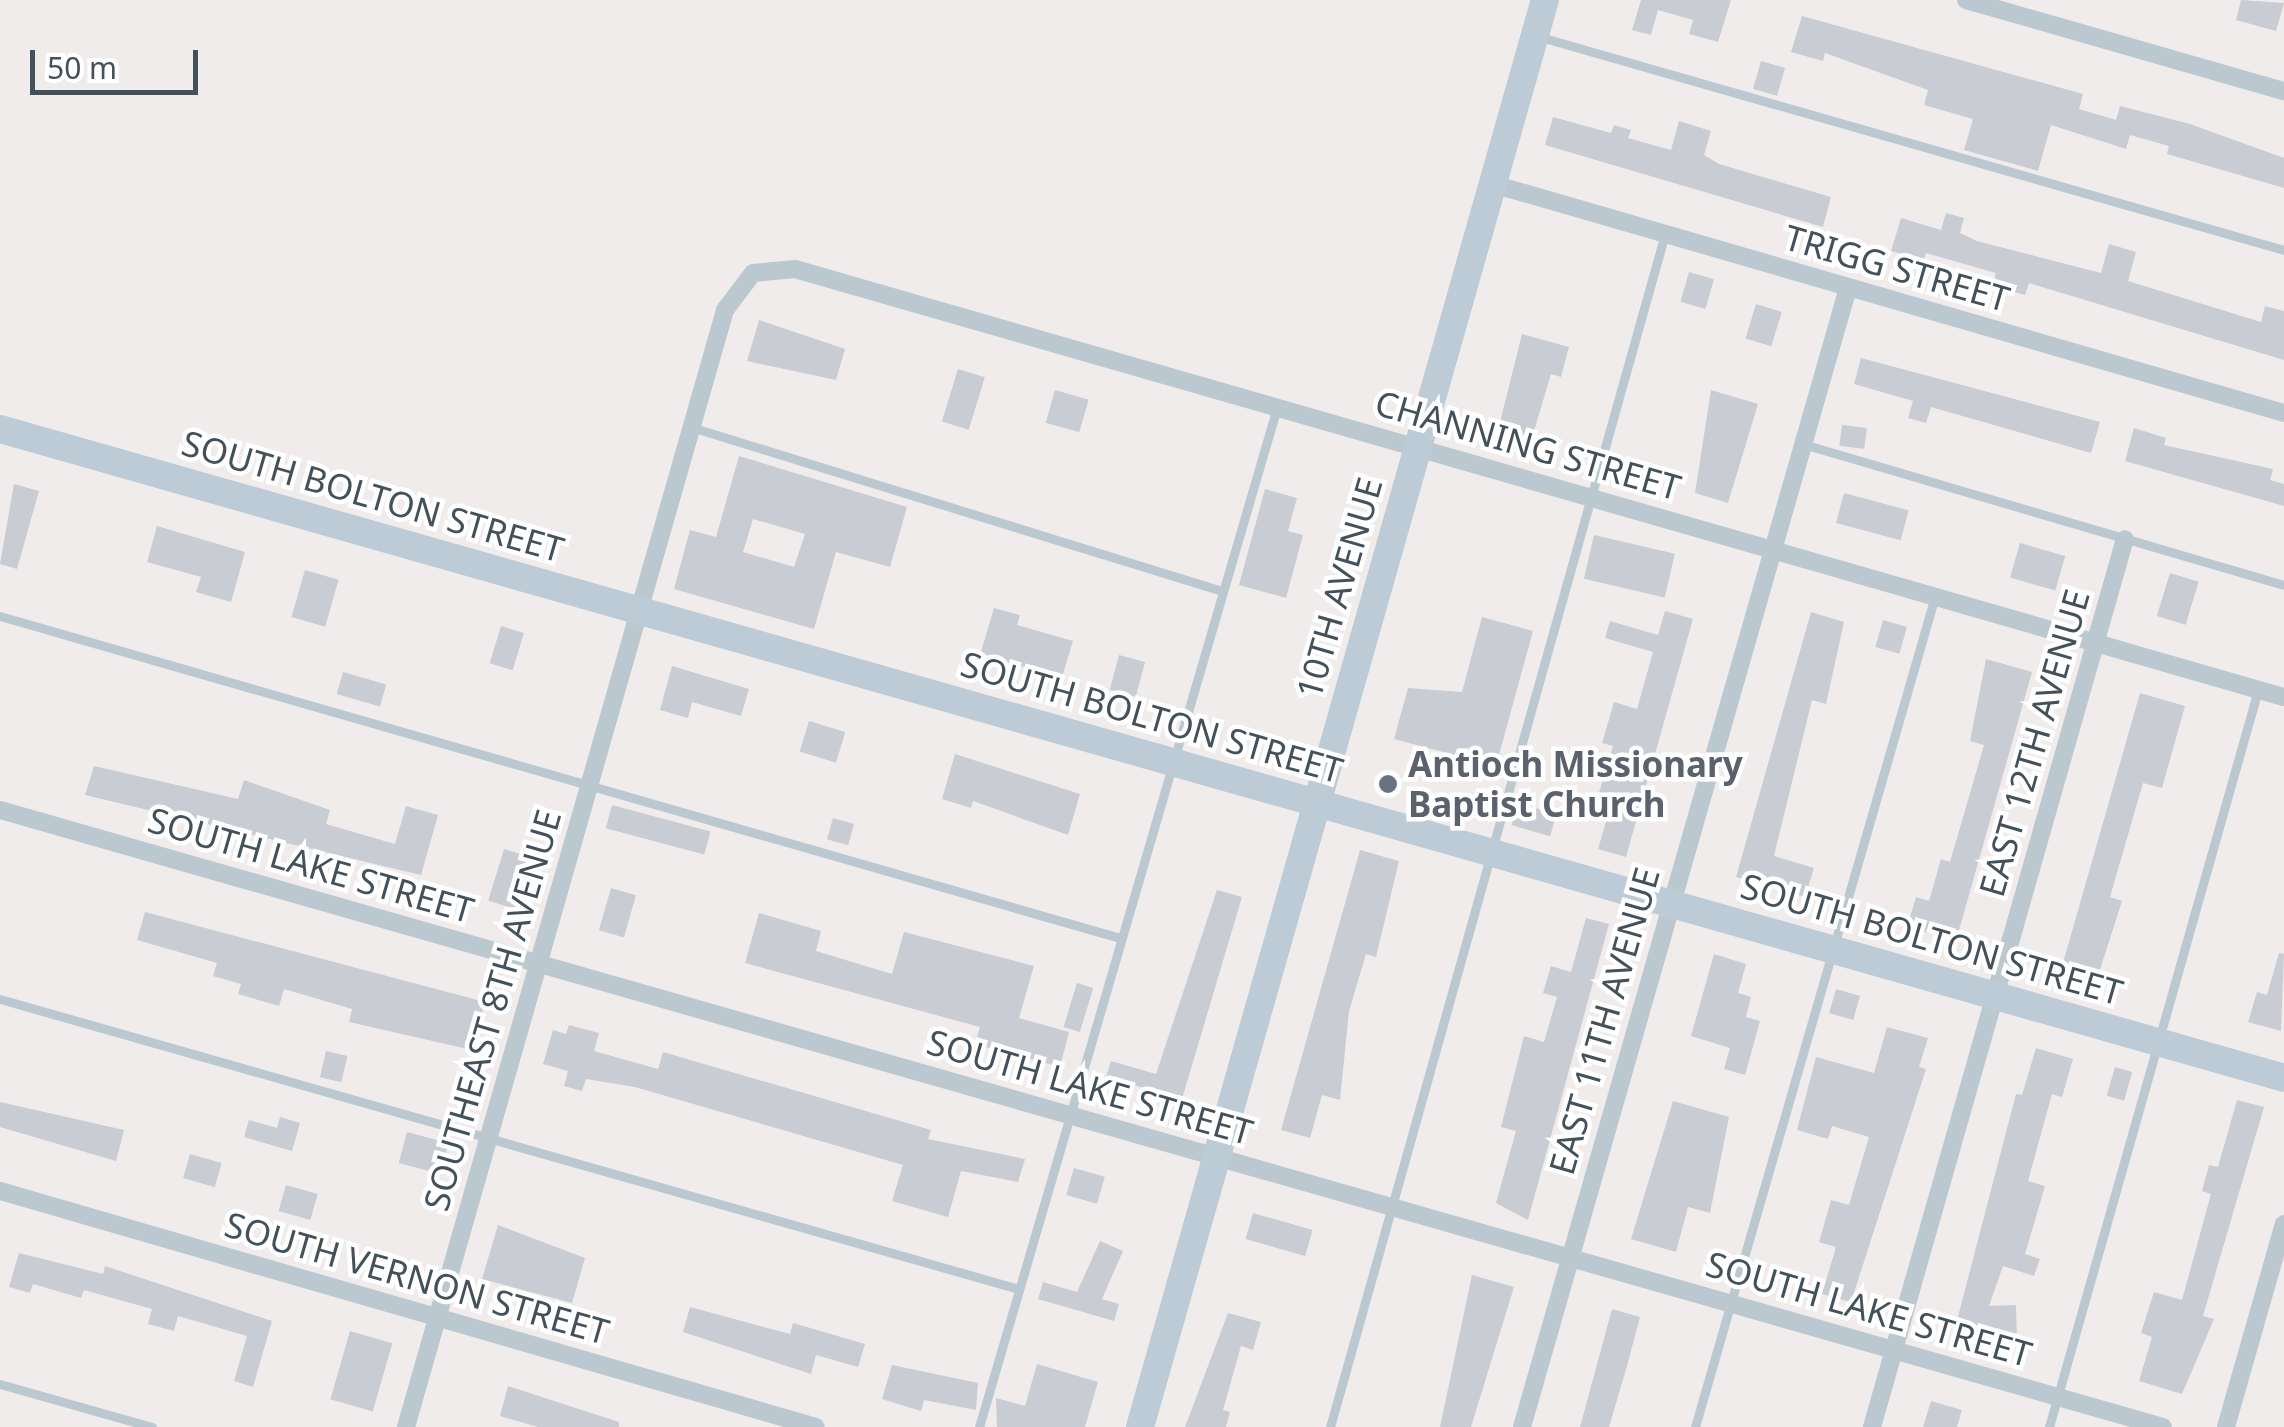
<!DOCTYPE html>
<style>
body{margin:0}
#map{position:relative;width:2284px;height:1427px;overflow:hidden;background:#f0ecec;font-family:"Noto Sans",sans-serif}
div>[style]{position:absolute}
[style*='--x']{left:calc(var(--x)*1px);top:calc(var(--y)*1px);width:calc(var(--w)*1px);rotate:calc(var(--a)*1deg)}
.building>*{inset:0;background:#c9ccd2;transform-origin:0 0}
.service>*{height:9px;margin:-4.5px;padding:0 4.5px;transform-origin:4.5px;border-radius:4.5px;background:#bcc8d0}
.minor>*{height:18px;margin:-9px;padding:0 9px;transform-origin:9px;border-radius:9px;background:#bcc8d0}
.secondary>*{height:28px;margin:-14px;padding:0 14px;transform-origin:14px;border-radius:14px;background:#bdcbd7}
.dots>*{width:28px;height:28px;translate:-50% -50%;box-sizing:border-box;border:5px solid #fff;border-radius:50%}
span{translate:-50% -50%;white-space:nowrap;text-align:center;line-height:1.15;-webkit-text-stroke:9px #fff;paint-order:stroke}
.street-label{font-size:35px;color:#44515b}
.worship-label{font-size:35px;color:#5b616d;font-weight:700}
.left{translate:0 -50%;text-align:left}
.scale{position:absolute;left:30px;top:50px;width:168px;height:45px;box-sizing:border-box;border:5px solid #44515b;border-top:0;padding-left:12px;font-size:30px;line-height:35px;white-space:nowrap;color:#44515b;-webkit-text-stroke:8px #fff;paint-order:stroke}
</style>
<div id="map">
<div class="building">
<i style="clip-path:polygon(1641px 0,1731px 0,1718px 42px,1689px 34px,1693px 20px,1658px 10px,1651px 35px,1632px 30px)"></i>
<i style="clip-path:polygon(2241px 0,2284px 3px,2276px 31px,2236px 20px)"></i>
<i style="clip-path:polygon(1802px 16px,2083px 94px,2079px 109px,2116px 120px,2120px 106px,2190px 124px,2284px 158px,2284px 188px,2167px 154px,2169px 146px,2130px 135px,2126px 149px,2051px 125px,2038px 171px,1964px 150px,1973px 119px,1924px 105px,1928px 90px,1825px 53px,1823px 61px,1791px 52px)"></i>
<i style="left:1761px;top:61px;width:25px;height:29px;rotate:16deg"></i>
<i style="clip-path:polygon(1553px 117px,1611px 133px,1614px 125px,1631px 130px,1628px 138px,1671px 150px,1679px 121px,1711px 131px,1704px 155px,1719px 164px,1831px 197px,1823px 227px,1545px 145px)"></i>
<i style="clip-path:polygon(1946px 213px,1964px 218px,1960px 233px,1977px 241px,2101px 273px,2109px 244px,2136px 252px,2128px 281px,2261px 322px,2265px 306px,2284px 311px,2284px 360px,2029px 283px,2025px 295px,1992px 286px,1996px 273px,1926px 253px,1924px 260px,1891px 251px,1901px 218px,1941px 230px)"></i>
<i style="left:1689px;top:272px;width:26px;height:31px;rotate:16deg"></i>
<i style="left:1756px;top:304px;width:27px;height:36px;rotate:17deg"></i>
<i style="clip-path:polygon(759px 320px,845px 349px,836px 380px,747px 361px)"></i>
<i style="clip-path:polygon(1522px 334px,1569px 347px,1561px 377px,1551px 374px,1529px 448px,1496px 438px)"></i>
<i style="clip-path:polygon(1861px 358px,2100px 422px,2091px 453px,1931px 407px,1926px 423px,1908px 418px,1913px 401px,1854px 384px)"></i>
<i style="left:958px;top:369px;width:28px;height:55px;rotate:17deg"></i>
<i style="left:1055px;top:390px;width:35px;height:34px;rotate:16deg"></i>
<i style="clip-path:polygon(1711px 390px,1758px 404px,1728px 503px,1695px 493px)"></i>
<i style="left:1842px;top:425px;width:25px;height:21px;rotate:7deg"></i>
<i style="clip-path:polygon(2134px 428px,2166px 438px,2164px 445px,2273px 469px,2270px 480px,2284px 484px,2284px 506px,2125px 461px)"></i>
<i style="clip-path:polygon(evenodd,739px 456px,907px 507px,890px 567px,836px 552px,814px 629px,674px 589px,690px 530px,716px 537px,739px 456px,753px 519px,805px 534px,794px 567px,743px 552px,753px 519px)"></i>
<i style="clip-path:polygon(14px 484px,39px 491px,17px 569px,0 564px)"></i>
<i style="clip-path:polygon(1265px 489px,1297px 498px,1288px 531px,1303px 535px,1286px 598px,1239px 585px)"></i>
<i style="left:1844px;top:493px;width:67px;height:31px;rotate:15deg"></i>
<i style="clip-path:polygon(157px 526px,245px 552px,231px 602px,196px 592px,201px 577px,147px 562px)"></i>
<i style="left:1594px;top:535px;width:83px;height:45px;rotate:13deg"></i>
<i style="left:2020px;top:543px;width:47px;height:36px;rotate:16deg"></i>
<i style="left:305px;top:570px;width:35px;height:49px;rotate:16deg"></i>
<i style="left:2170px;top:573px;width:30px;height:45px;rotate:17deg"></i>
<i style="clip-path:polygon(994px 608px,1020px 615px,1017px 625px,1073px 641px,1062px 677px,980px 655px)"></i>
<i style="clip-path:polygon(1665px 611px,1693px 619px,1626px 857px,1598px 849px,1612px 801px,1598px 796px,1613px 746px,1602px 743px,1614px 702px,1637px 709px,1653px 652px,1605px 638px,1610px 621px,1658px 635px)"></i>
<i style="clip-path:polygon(1811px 612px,1844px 622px,1826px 704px,1812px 700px,1774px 856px,1814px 868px,1805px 897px,1736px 877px)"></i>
<i style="clip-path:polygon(1482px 617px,1533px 631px,1496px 766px,1394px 739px,1408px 688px,1462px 692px)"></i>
<i style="left:1883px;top:620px;width:25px;height:28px;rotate:16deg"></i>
<i style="left:501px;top:626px;width:24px;height:39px;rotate:17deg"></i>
<i style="left:1119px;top:655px;width:27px;height:36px;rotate:15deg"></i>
<i style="clip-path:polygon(1986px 659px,2032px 672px,1956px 941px,1907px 927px,1916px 897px,1929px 901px,1941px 859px,1950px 862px,1984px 745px,1970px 741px)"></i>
<i style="clip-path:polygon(672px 666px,749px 689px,741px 716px,692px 702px,688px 718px,660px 710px)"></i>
<i style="left:343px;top:672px;width:45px;height:23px;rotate:16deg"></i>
<i style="clip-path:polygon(2140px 693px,2185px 706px,2162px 788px,2143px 783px,2110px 897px,2122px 901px,2096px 982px,2061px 970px)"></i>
<i style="left:809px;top:721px;width:38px;height:32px;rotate:17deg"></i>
<i style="clip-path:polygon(955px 754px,1080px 794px,1068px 835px,973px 801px,971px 808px,942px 799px)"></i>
<i style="clip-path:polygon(94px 766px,238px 799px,244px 780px,330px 810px,326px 824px,395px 844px,406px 806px,438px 815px,421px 875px,85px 795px)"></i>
<i style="left:1518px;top:803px;width:40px;height:23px;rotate:16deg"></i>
<i style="left:612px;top:805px;width:102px;height:24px;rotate:15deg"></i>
<i style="left:833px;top:818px;width:22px;height:22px;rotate:16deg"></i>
<i style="left:504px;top:849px;width:31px;height:54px;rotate:17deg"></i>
<i style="clip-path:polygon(1360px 850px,1399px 861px,1376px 957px,1366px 954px,1349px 1011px,1340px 1100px,1322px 1095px,1310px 1138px,1281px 1130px)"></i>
<i style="left:611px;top:888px;width:26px;height:44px;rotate:16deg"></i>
<i style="clip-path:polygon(1217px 890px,1242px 897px,1182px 1099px,1106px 1077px,1111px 1061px,1156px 1074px)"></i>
<i style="clip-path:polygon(145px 912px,485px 1002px,472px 1050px,349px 1022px,352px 1009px,284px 989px,279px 1006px,238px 994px,241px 984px,213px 976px,217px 963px,137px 940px)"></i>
<i style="clip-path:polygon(759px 913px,821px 931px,816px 951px,892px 974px,904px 932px,1034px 966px,1019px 1018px,1069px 1032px,1060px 1067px,975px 1044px,980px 1027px,745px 963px)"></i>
<i style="clip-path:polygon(1586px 918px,1609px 924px,1528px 1220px,1496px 1203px,1516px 1131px,1501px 1127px,1524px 1036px,1544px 1042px,1557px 997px,1543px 993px,1551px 966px,1571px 972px)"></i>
<i style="clip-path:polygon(2279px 953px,2284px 954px,2281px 1031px,2248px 1022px,2257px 992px,2267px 995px)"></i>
<i style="clip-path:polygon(1714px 954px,1746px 964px,1738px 993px,1751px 997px,1746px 1017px,1760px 1021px,1745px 1075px,1724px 1069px,1730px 1048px,1691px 1036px)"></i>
<i style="left:1077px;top:983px;width:17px;height:46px;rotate:17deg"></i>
<i style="left:1836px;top:989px;width:25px;height:25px;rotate:16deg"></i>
<i style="clip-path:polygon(569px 1025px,599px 1033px,594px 1051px,658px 1069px,663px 1052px,931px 1130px,928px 1139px,1025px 1159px,1018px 1182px,961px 1171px,948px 1217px,892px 1201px,903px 1165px,635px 1087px,586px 1079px,582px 1091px,564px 1086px,568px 1071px,543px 1064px,553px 1030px,566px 1034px)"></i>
<i style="clip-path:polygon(1887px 1027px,1928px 1038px,1919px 1067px,1926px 1069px,1851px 1302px,1822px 1294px,1836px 1247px,1819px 1242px,1831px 1200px,1849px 1205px,1869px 1137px,1832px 1126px,1828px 1139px,1797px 1130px,1816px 1057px,1874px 1073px)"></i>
<i style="clip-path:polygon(2036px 1048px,2073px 1059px,2062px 1097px,2052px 1094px,2028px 1181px,2045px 1186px,2025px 1254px,2040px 1259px,2034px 1276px,2003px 1266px,1989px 1306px,2016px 1305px,2017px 1343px,1993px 1344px,1954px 1332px,2016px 1094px,2022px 1095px)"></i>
<i style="left:326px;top:1051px;width:22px;height:27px;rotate:13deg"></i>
<i style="left:2115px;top:1067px;width:18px;height:30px;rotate:16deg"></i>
<i style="clip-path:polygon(2237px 1100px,2264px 1107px,2203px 1316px,2214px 1319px,2182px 1394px,2139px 1381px,2152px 1337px,2141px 1333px,2154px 1292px,2182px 1300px,2211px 1194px,2202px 1191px,2209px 1165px,2218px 1167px)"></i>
<i style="clip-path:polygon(1673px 1101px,1729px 1117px,1710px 1213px,1688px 1207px,1676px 1252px,1631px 1239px)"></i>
<i style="clip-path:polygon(0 1102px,124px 1130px,116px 1161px,0 1127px)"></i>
<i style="clip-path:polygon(280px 1117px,300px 1123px,292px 1151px,244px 1137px,249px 1120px,277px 1128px)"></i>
<i style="left:407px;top:1132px;width:43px;height:32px;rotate:15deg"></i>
<i style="left:190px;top:1154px;width:33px;height:25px;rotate:16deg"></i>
<i style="left:1074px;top:1168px;width:32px;height:28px;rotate:16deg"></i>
<i style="left:286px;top:1185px;width:33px;height:27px;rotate:16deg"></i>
<i style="left:1253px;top:1213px;width:62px;height:27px;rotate:16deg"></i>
<i style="clip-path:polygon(498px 1225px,585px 1258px,572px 1303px,482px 1279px)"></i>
<i style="clip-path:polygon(1100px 1241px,1123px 1251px,1102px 1299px,1119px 1304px,1114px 1321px,1038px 1299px,1043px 1282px,1077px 1292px)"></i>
<i style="clip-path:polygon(19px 1253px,103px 1274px,105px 1266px,272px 1321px,253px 1387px,234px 1381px,247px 1336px,178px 1316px,174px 1331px,148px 1324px,152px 1309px,84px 1290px,81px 1298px,33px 1284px,30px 1293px,9px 1287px)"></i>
<i style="clip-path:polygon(1472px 1275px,1514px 1287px,1471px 1427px,1440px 1427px)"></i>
<i style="clip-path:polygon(690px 1307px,790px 1334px,793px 1323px,865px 1344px,858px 1367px,816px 1355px,811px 1374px,683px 1332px)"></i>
<i style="clip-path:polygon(1612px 1309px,1640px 1317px,1627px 1366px,1609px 1427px,1580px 1427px)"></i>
<i style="clip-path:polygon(1228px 1313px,1261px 1322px,1253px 1350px,1241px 1346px,1223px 1410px,1230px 1412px,1226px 1427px,1185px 1427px)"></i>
<i style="left:350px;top:1331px;width:44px;height:71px;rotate:16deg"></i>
<i style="clip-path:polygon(1037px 1364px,1098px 1382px,1085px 1427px,997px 1427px,996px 1398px,1025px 1406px)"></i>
<i style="clip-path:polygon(892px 1365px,978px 1383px,976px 1410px,924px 1400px,921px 1411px,882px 1399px)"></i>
<i style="clip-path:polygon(508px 1386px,619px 1422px,619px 1427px,538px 1427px,500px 1416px)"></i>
<i style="clip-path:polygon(1931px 1401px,1962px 1410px,1957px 1427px,1923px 1427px)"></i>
</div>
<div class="service">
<i style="--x:1537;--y:36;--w:777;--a:15.99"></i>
<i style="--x:691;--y:427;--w:556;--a:17.16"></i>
<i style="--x:1803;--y:444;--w:501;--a:16.34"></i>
<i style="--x:0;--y:616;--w:1165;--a:16.04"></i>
<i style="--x:0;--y:999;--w:1059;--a:15.89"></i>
<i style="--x:0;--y:1384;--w:158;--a:15.8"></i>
<i style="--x:979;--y:1427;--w:1063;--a:-73.71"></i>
<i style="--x:1330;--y:1427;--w:1239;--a:-74.32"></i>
<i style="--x:1695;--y:1427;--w:865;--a:-73.89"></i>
<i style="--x:2049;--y:1427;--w:766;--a:-74.17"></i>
</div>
<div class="minor">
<i style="--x:1966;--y:0;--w:331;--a:16"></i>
<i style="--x:1493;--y:184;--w:823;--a:16.15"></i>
<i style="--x:0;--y:810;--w:2249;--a:15.92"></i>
<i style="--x:0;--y:1191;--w:849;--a:16.13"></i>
<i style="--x:406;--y:1427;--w:1162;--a:-74.06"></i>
<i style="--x:725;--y:310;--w:46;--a:-52.9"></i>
<i style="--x:753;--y:273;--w:42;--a:-5.4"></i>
<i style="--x:795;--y:269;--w:1549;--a:16.04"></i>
<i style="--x:1522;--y:1427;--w:1185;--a:-74.03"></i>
<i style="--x:1872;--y:1427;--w:923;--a:-74.1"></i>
<i style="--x:2226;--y:1427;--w:211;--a:-74.1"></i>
</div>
<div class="secondary">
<i style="--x:0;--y:429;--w:2374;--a:15.86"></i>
<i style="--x:1140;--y:1427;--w:1483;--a:-74.16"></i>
</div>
<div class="dots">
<i style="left:1388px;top:784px;background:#6b7280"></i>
</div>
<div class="street-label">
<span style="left:1897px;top:268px;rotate:16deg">TRIGG STREET</span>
<span style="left:1528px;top:445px;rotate:16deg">CHANNING STREET</span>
<span style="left:373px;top:496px;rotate:16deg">SOUTH BOLTON STREET</span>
<span style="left:1339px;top:588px;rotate:-74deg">10TH AVENUE</span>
<span style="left:1152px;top:717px;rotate:16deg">SOUTH BOLTON STREET</span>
<span style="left:2034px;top:743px;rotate:-74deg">EAST 12TH AVENUE</span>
<span style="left:311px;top:865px;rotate:16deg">SOUTH LAKE STREET</span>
<span style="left:1932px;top:939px;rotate:16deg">SOUTH BOLTON STREET</span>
<span style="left:492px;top:1010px;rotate:-74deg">SOUTHEAST 8TH AVENUE</span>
<span style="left:1604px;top:1021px;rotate:-74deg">EAST 11TH AVENUE</span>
<span style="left:1090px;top:1087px;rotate:16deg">SOUTH LAKE STREET</span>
<span style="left:417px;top:1278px;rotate:16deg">SOUTH VERNON STREET</span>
<span style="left:1869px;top:1309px;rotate:16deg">SOUTH LAKE STREET</span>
</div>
<div class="worship-label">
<span class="left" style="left:1408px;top:784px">Antioch Missionary<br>Baptist Church</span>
</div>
<div class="scale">50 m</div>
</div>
